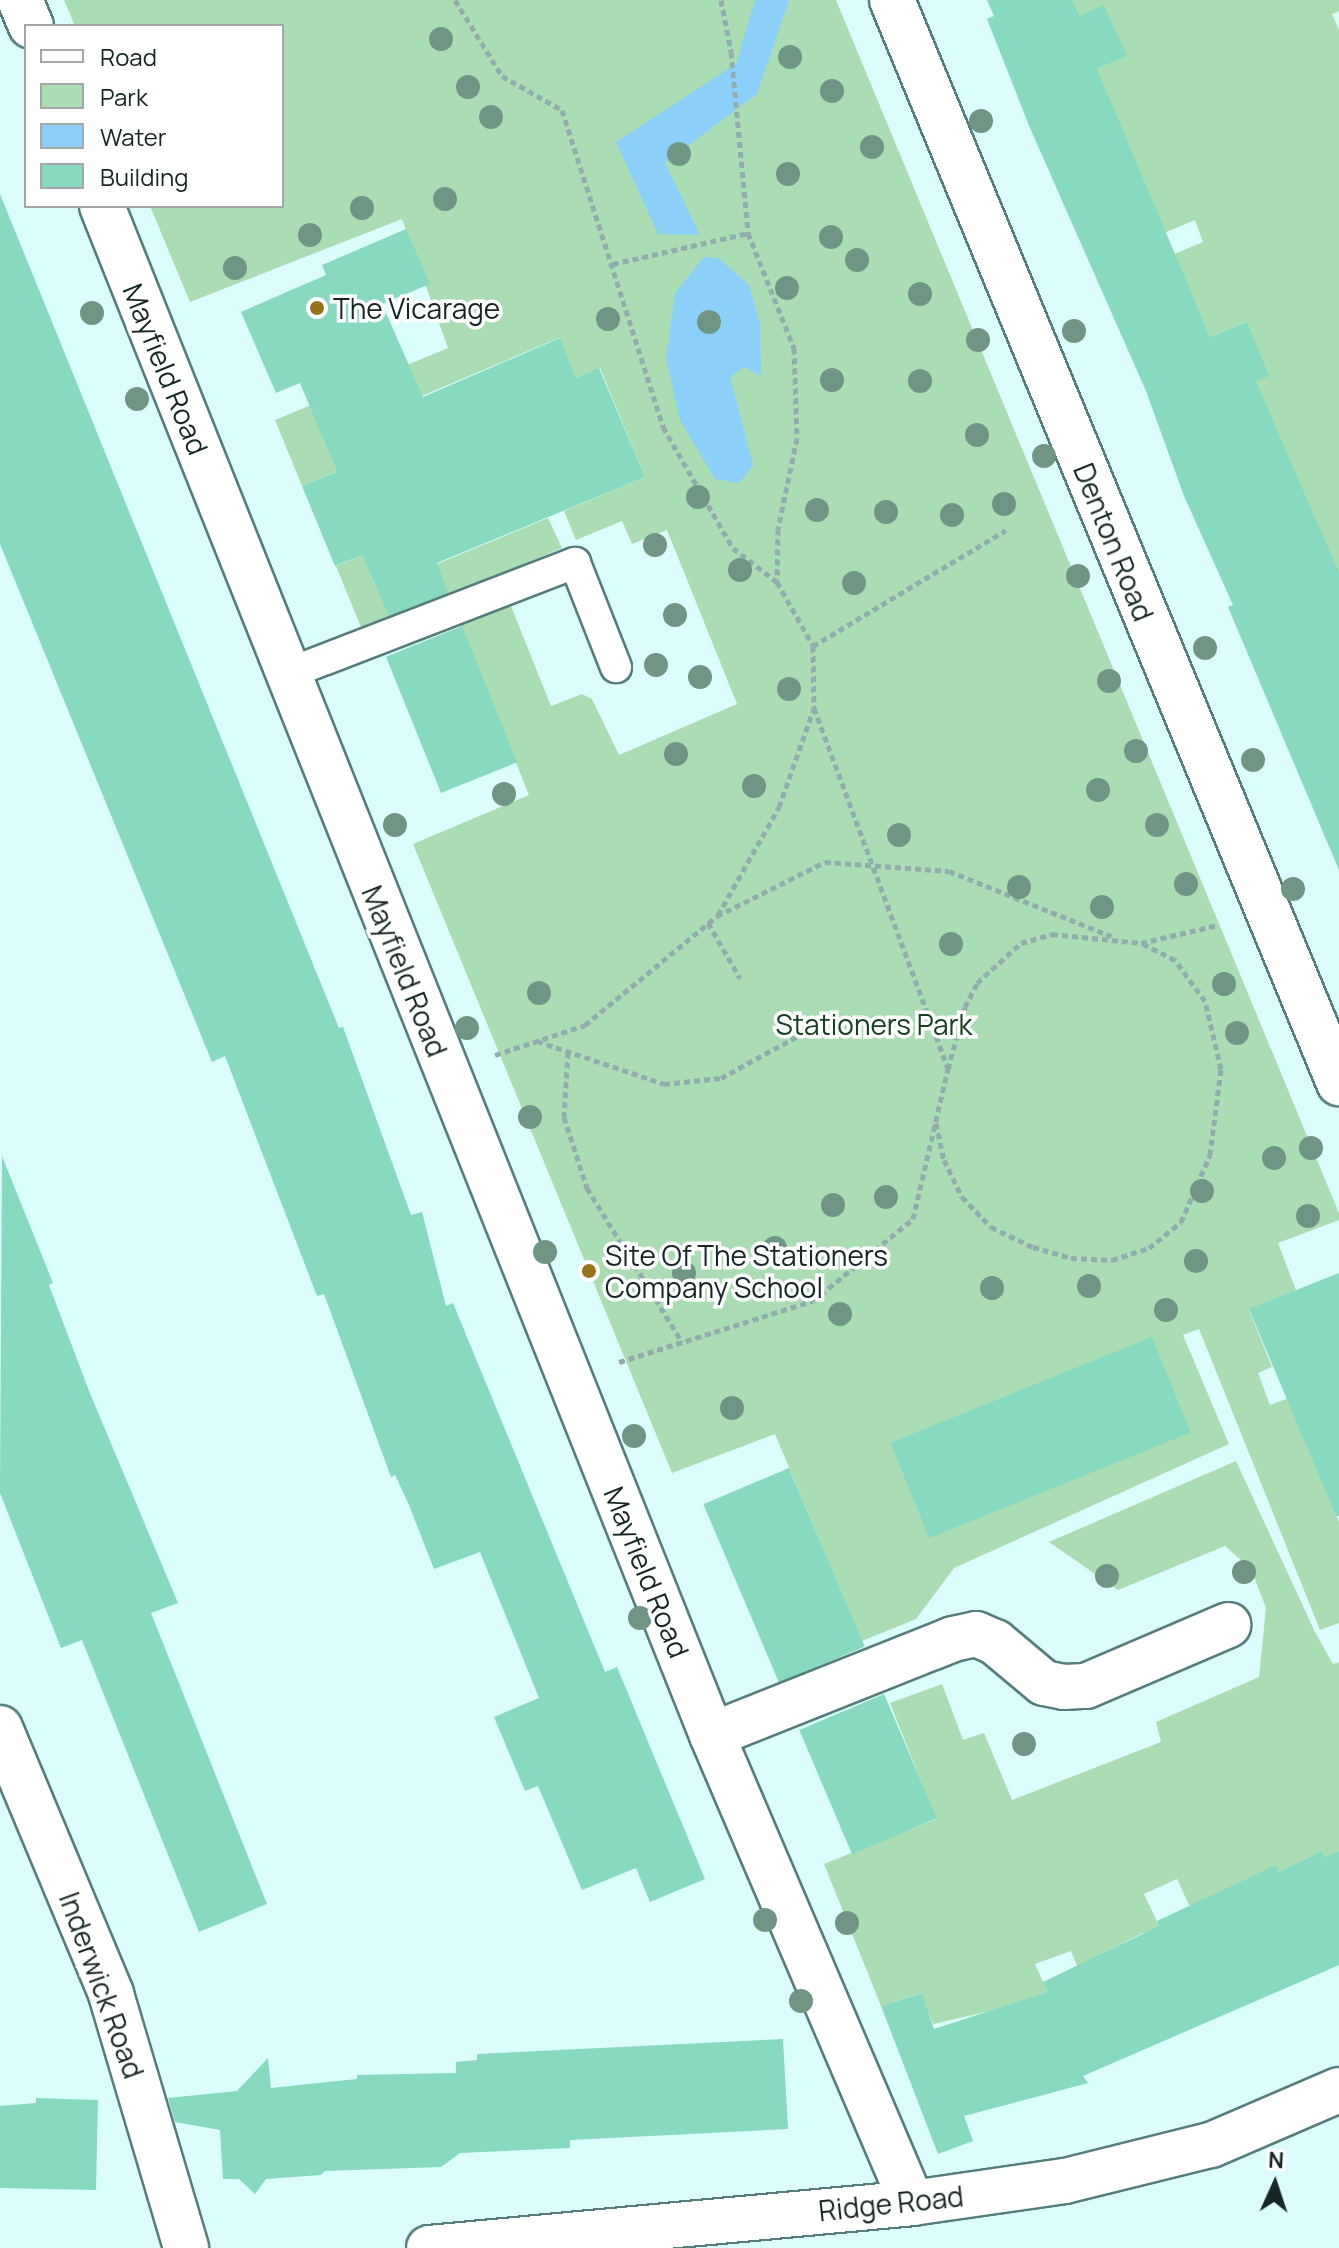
<!DOCTYPE html>
<style>
body{margin:0}
#map{position:relative;width:1339px;height:2248px;overflow:hidden;background:#dbfefc;font-family:Manrope,sans-serif}
div>[style]{position:absolute}
[style*='--x']{left:calc(var(--x)*1px);top:calc(var(--y)*1px);width:calc(var(--w)*1px);rotate:calc(var(--a)*1deg)}
.green>*{inset:0;background:#abddb4}
.water>*{inset:0;background:#8cd0f9}
.building>*{inset:0;background:#87d9bf;transform-origin:0 0}
.path>*{height:5px;margin-top:-2.5px;transform-origin:0;background:repeating-linear-gradient(90deg,#91adab 0 6px,transparent 0 10px)}
.roads{filter:drop-shadow(2px 0 #547d7b) drop-shadow(-2px 0 #547d7b) drop-shadow(0 2px #547d7b) drop-shadow(0 -2px #547d7b)}
.lane>*{height:30px;margin:-15px;padding:0 15px;transform-origin:15px;border-radius:15px;background:#fff}
.street>*{height:44px;margin:-22px;padding:0 22px;transform-origin:22px;border-radius:22px;background:#fff}
.trees>*{width:24px;height:24px;margin:-12px;border-radius:50%;background:#6f9684}
.dots>*{width:22px;height:22px;translate:-50% -50%;box-sizing:border-box;border:4px solid #fff;border-radius:50%}
span{translate:-50% -50%;white-space:nowrap;text-align:center;line-height:1.15;-webkit-text-stroke:7px #fff;paint-order:stroke}
.poi-label{font-size:28px;color:#152625}
.left{translate:0 -50%;text-align:left}
.street-label{font-size:28px;color:#152625}
.park-label{font-size:28px;color:#164022}
.legend{position:absolute;left:24px;top:24px;width:260px;height:184px;box-sizing:border-box;background:#fff;border:2px solid #a1a8a8;margin:0;padding:10px 14px;list-style:none;font-size:24px;color:#152625}
.legend li{display:flex;align-items:center;gap:16px;height:40px}
.legend b{width:40px;border:2px solid #a1a8a8}
.north{position:absolute;left:1235px;top:2144px;width:80px;height:80px;-webkit-text-stroke:6px #fff;paint-order:stroke;rotate:3deg;font-size:22px;font-weight:700;line-height:32px;text-align:center;color:#152625}
.north::after{content:'';display:block;margin:auto;width:28px;height:36px;background:#152625;clip-path:polygon(50% 0,100% 100%,50% 72%,0 100%)}
</style>
<div id="map">
<div class="green">
<i style="clip-path:polygon(64px 0,836px 0,1339px 1213px,1339px 1220px,1278px 1243px,1296px 1290px,1249px 1310px,1272px 1367px,1258px 1373px,1270px 1405px,1289px 1398px,1339px 1522px,1339px 1623px,1320px 1630px,1199px 1329px,1183px 1335px,1229px 1444px,954px 1568px,916px 1619px,862px 1641px,775px 1434px,672px 1473px,413px 844px,529px 795px,459px 621px,509px 601px,551px 706px,582px 694px,592px 699px,619px 755px,737px 704px,667px 530px,632px 544px,622px 521px,576px 540px,564px 511px,645px 477px,600px 368px,576px 378px,559px 338px,323px 438px,337px 472px,302px 486px,275px 420px,448px 348px,402px 219px,190px 302px,150px 206px,282px 206px,282px 26px,75px 26px)"></i>
<i style="clip-path:polygon(1072px 0,1339px 0,1339px 11px,1332px 14px,1339px 30px,1339px 573px,1252px 443px,1247px 322px,1210px 337px,1174px 254px,1203px 242px,1195px 220px,1164px 233px,1090px 72px,1126px 56px,1104px 6px,1080px 16px)"></i>
<i style="clip-path:polygon(548px 518px,562px 548px,363px 632px,336px 566px,362px 555px,377px 589px)"></i>
<i style="clip-path:polygon(1236px 1461px,1315px 1632px,1333px 1664px,1339px 1662px,1339px 1851px,1325px 1857px,1322px 1851px,1279px 1872px,1276px 1866px,1195px 1918px,1177px 1879px,1144px 1894px,1170px 1949px,1143px 1933px,1103px 1953px,1081px 1975px,1071px 1951px,1035px 1964px,1051px 1999px,994px 2021px,990px 2011px,933px 2024px,921px 1993px,881px 2006px,824px 1864px,936px 1819px,890px 1703px,942px 1684px,963px 1740px,984px 1733px,1012px 1800px,1161px 1742px,1156px 1722px,1259px 1677px,1266px 1608px,1251px 1569px,1225px 1546px,1118px 1590px,1049px 1542px)"></i>
</div>
<div class="water">
<i style="clip-path:polygon(755px 0,789px 0,757px 94px,665px 163px,700px 235px,658px 234px,616px 142px,736px 64px)"></i>
<i style="clip-path:polygon(704px 257px,718px 258px,749px 285px,760px 325px,761px 376px,744px 367px,730px 377px,753px 465px,739px 483px,715px 479px,680px 420px,666px 358px,675px 293px)"></i>
</div>
<div class="building">
<i style="clip-path:polygon(987px 0,1072px 0,1080px 16px,1104px 5px,1127px 56px,1097px 69px,1210px 337px,1247px 322px,1269px 376px,1256px 381px,1339px 573px,1339px 870px,1228px 607px,1233px 605px,1184px 496px,1146px 391px,1030px 128px,987px 19px,994px 16px)"></i>
<i style="clip-path:polygon(0 194px,339px 1028px,343px 1027px,411px 1215px,422px 1212px,446px 1306px,453px 1303px,605px 1672px,617px 1667px,705px 1879px,650px 1902px,636px 1868px,582px 1890px,538px 1786px,525px 1791px,494px 1717px,539px 1698px,480px 1552px,434px 1569px,409px 1505px,395px 1475px,391px 1477px,324px 1294px,317px 1296px,225px 1056px,212px 1062px,0 544px)"></i>
<i style="clip-path:polygon(406px 229px,430px 284px,382px 304px,423px 397px,560px 338px,576px 378px,599px 368px,645px 477px,437px 563px,448px 593px,389px 616px,362px 555px,335px 566px,302px 486px,337px 472px,300px 383px,276px 393px,241px 312px,326px 275px,322px 265px)"></i>
<i style="left:462px;top:626px;width:147px;height:82px;rotate:68deg"></i>
<i style="clip-path:polygon(2px 1156px,53px 1283px,49px 1285px,89px 1391px,178px 1603px,151px 1613px,267px 1904px,199px 1932px,82px 1640px,61px 1648px,0 1493px)"></i>
<i style="clip-path:polygon(1339px 1273px,1339px 1516px,1336px 1516px,1249px 1309px)"></i>
<i style="left:1152px;top:1337px;width:103px;height:282px;rotate:68deg"></i>
<i style="left:789px;top:1468px;width:194px;height:93px;rotate:67deg"></i>
<i style="left:884px;top:1694px;width:135px;height:92px;rotate:67deg"></i>
<i style="clip-path:polygon(1322px 1851px,1325px 1857px,1339px 1851px,1339px 1965px,1083px 2076px,1088px 2083px,964px 2116px,973px 2141px,938px 2154px,881px 2006px,922px 1993px,934px 2029px,1048px 1992px,1043px 1982px,1159px 1926px,1157px 1921px,1276px 1865px,1279px 1872px)"></i>
<i style="clip-path:polygon(783px 2039px,788px 2129px,570px 2140px,570px 2148px,460px 2153px,441px 2167px,325px 2171px,321px 2175px,266px 2179px,255px 2194px,239px 2179px,223px 2179px,220px 2130px,175px 2122px,168px 2098px,237px 2091px,268px 2058px,271px 2088px,357px 2079px,357px 2075px,456px 2073px,456px 2062px,477px 2060px,477px 2054px)"></i>
<i style="clip-path:polygon(36px 2098px,98px 2100px,96px 2190px,0 2188px,0 2106px,36px 2103px)"></i>
</div>
<div class="path">
<i style="--x:455;--y:0;--w:89;--a:58.3"></i>
<i style="--x:502;--y:76;--w:69;--a:29.5"></i>
<i style="--x:562;--y:110;--w:333;--a:72.3"></i>
<i style="--x:663;--y:427;--w:140;--a:60"></i>
<i style="--x:733;--y:548;--w:56;--a:37.7"></i>
<i style="--x:777;--y:582;--w:73;--a:60.6"></i>
<i style="--x:813;--y:646;--w:225;--a:-31"></i>
<i style="--x:721;--y:0;--w:53;--a:79.1"></i>
<i style="--x:731;--y:52;--w:182;--a:84.6"></i>
<i style="--x:613;--y:264;--w:139;--a:-12.9"></i>
<i style="--x:748;--y:233;--w:124;--a:68.2"></i>
<i style="--x:794;--y:348;--w:90;--a:88.1"></i>
<i style="--x:797;--y:438;--w:93;--a:101.8"></i>
<i style="--x:778;--y:529;--w:53;--a:91.1"></i>
<i style="--x:813;--y:646;--w:62;--a:89.1"></i>
<i style="--x:814;--y:708;--w:385;--a:69.6"></i>
<i style="--x:948;--y:1069;--w:64;--a:-74.7"></i>
<i style="--x:965;--y:1007;--w:27;--a:-63"></i>
<i style="--x:977;--y:983;--w:59;--a:-42.3"></i>
<i style="--x:1021;--y:943;--w:32;--a:-16"></i>
<i style="--x:1052;--y:934;--w:89;--a:5.8"></i>
<i style="--x:1141;--y:943;--w:79;--a:-13.2"></i>
<i style="--x:718;--y:915;--w:124;--a:-60.5"></i>
<i style="--x:779;--y:807;--w:105;--a:-70.5"></i>
<i style="--x:708;--y:923;--w:64;--a:59.8"></i>
<i style="--x:537;--y:1041;--w:134;--a:18.7"></i>
<i style="--x:664;--y:1084;--w:57;--a:-6"></i>
<i style="--x:721;--y:1078;--w:106;--a:-28.7"></i>
<i style="--x:568;--y:1052;--w:65;--a:93.5"></i>
<i style="--x:564;--y:1117;--w:75;--a:72.1"></i>
<i style="--x:587;--y:1188;--w:181;--a:58.3"></i>
<i style="--x:495;--y:1055;--w:95;--a:-18.4"></i>
<i style="--x:585;--y:1025;--w:171;--a:-39.5"></i>
<i style="--x:717;--y:916;--w:121;--a:-26.6"></i>
<i style="--x:825;--y:862;--w:124;--a:4.2"></i>
<i style="--x:949;--y:871;--w:175;--a:21.9"></i>
<i style="--x:936;--y:1123;--w:38;--a:78"></i>
<i style="--x:944;--y:1160;--w:41;--a:64.1"></i>
<i style="--x:962;--y:1197;--w:42;--a:46"></i>
<i style="--x:991;--y:1227;--w:47;--a:25.5"></i>
<i style="--x:1033;--y:1247;--w:40;--a:16"></i>
<i style="--x:1071;--y:1258;--w:41;--a:2.8"></i>
<i style="--x:1112;--y:1260;--w:39;--a:-18"></i>
<i style="--x:1149;--y:1248;--w:41;--a:-39.1"></i>
<i style="--x:1181;--y:1222;--w:73;--a:-66.6"></i>
<i style="--x:1210;--y:1155;--w:87;--a:-82.7"></i>
<i style="--x:1221;--y:1069;--w:70;--a:-103.2"></i>
<i style="--x:1205;--y:1001;--w:51;--a:-126.2"></i>
<i style="--x:1175;--y:960;--w:37;--a:-153"></i>
<i style="--x:619;--y:1362;--w:203;--a:-17.5"></i>
<i style="--x:813;--y:1301;--w:129;--a:-39.4"></i>
<i style="--x:913;--y:1219;--w:154;--a:-76.9"></i>
</div>
<div class="roads">
<div class="lane">
<i style="--x:287;--y:674;--w:309;--a:-21.1"></i>
<i style="--x:575;--y:563;--w:112;--a:68.5"></i>
</div>
<div class="street">
<i style="--x:20;--y:0;--w:28;--a:67"></i>
<i style="--x:892;--y:0;--w:1172;--a:67.57"></i>
<i style="--x:102;--y:206;--w:1646;--a:68.25"></i>
<i style="--x:712;--y:1735;--w:509;--a:66.86"></i>
<i style="--x:0;--y:1728;--w:288;--a:67.3"></i>
<i style="--x:111;--y:1994;--w:265;--a:73.5"></i>
<i style="--x:712;--y:1735;--w:259;--a:-21.7"></i>
<i style="--x:953;--y:1639;--w:24;--a:-12"></i>
<i style="--x:976;--y:1634;--w:21;--a:23"></i>
<i style="--x:995;--y:1642;--w:64;--a:39.9"></i>
<i style="--x:1044;--y:1683;--w:20;--a:11"></i>
<i style="--x:1064;--y:1687;--w:22;--a:-3"></i>
<i style="--x:1086;--y:1686;--w:155;--a:-23.2"></i>
<i style="--x:429;--y:2248;--w:485;--a:-5.3"></i>
<i style="--x:912;--y:2203;--w:155;--a:-8.2"></i>
<i style="--x:1065;--y:2181;--w:150;--a:-13.9"></i>
<i style="--x:1211;--y:2145;--w:139;--a:-23.3"></i>
</div>
</div>
<div class="trees">
<i style="left:441px;top:39px"></i>
<i style="left:790px;top:57px"></i>
<i style="left:468px;top:87px"></i>
<i style="left:832px;top:91px"></i>
<i style="left:491px;top:117px"></i>
<i style="left:981px;top:121px"></i>
<i style="left:872px;top:147px"></i>
<i style="left:679px;top:154px"></i>
<i style="left:788px;top:174px"></i>
<i style="left:445px;top:199px"></i>
<i style="left:362px;top:208px"></i>
<i style="left:310px;top:235px"></i>
<i style="left:831px;top:237px"></i>
<i style="left:857px;top:260px"></i>
<i style="left:235px;top:268px"></i>
<i style="left:787px;top:288px"></i>
<i style="left:920px;top:294px"></i>
<i style="left:92px;top:313px"></i>
<i style="left:608px;top:319px"></i>
<i style="left:709px;top:322px"></i>
<i style="left:1074px;top:331px"></i>
<i style="left:978px;top:340px"></i>
<i style="left:832px;top:380px"></i>
<i style="left:920px;top:381px"></i>
<i style="left:137px;top:399px"></i>
<i style="left:977px;top:435px"></i>
<i style="left:1044px;top:456px"></i>
<i style="left:698px;top:497px"></i>
<i style="left:1004px;top:504px"></i>
<i style="left:817px;top:510px"></i>
<i style="left:886px;top:512px"></i>
<i style="left:952px;top:515px"></i>
<i style="left:655px;top:545px"></i>
<i style="left:740px;top:570px"></i>
<i style="left:1078px;top:576px"></i>
<i style="left:854px;top:583px"></i>
<i style="left:675px;top:615px"></i>
<i style="left:1205px;top:648px"></i>
<i style="left:656px;top:665px"></i>
<i style="left:700px;top:677px"></i>
<i style="left:1109px;top:681px"></i>
<i style="left:789px;top:689px"></i>
<i style="left:1136px;top:751px"></i>
<i style="left:676px;top:754px"></i>
<i style="left:1253px;top:760px"></i>
<i style="left:754px;top:786px"></i>
<i style="left:1098px;top:790px"></i>
<i style="left:504px;top:794px"></i>
<i style="left:395px;top:825px"></i>
<i style="left:1157px;top:825px"></i>
<i style="left:899px;top:835px"></i>
<i style="left:1186px;top:884px"></i>
<i style="left:1019px;top:887px"></i>
<i style="left:1293px;top:889px"></i>
<i style="left:1102px;top:907px"></i>
<i style="left:951px;top:944px"></i>
<i style="left:1224px;top:984px"></i>
<i style="left:539px;top:993px"></i>
<i style="left:467px;top:1028px"></i>
<i style="left:1237px;top:1033px"></i>
<i style="left:530px;top:1117px"></i>
<i style="left:1311px;top:1148px"></i>
<i style="left:1274px;top:1158px"></i>
<i style="left:1202px;top:1191px"></i>
<i style="left:886px;top:1197px"></i>
<i style="left:833px;top:1205px"></i>
<i style="left:1308px;top:1216px"></i>
<i style="left:775px;top:1248px"></i>
<i style="left:545px;top:1252px"></i>
<i style="left:1196px;top:1261px"></i>
<i style="left:684px;top:1273px"></i>
<i style="left:1089px;top:1286px"></i>
<i style="left:992px;top:1288px"></i>
<i style="left:1166px;top:1310px"></i>
<i style="left:840px;top:1314px"></i>
<i style="left:732px;top:1408px"></i>
<i style="left:634px;top:1436px"></i>
<i style="left:1244px;top:1572px"></i>
<i style="left:1107px;top:1576px"></i>
<i style="left:640px;top:1618px"></i>
<i style="left:1024px;top:1744px"></i>
<i style="left:765px;top:1920px"></i>
<i style="left:847px;top:1923px"></i>
<i style="left:801px;top:2001px"></i>
</div>
<div class="dots">
<i style="left:317px;top:308px;background:#95741c"></i>
<i style="left:589px;top:1271px;background:#95741c"></i>
</div>
<div class="poi-label">
<span class="left" style="left:333px;top:308px">The Vicarage</span>
<span class="left" style="left:605px;top:1271px">Site Of The Stationers<br>Company School</span>
</div>
<div class="street-label">
<span style="left:166px;top:369px;rotate:68deg">Mayfield Road</span>
<span style="left:1114px;top:542px;rotate:68deg">Denton Road</span>
<span style="left:405px;top:971px;rotate:68deg">Mayfield Road</span>
<span style="left:647px;top:1572px;rotate:68deg">Mayfield Road</span>
<span style="left:102px;top:1985px;rotate:70deg">Inderwick Road</span>
<span style="left:891px;top:2203px;rotate:-6deg">Ridge Road</span>
</div>
<div class="park-label">
<span style="left:874px;top:1024px">Stationers Park</span>
</div>
<ul class="legend">
<li><b style="height:10px;background:#fff"></b>Road</li>
<li><b style="height:22px;background:#abddb4"></b>Park</li>
<li><b style="height:22px;background:#8cd0f9"></b>Water</li>
<li><b style="height:22px;background:#87d9bf"></b>Building</li>
</ul>
<div class="north">N</div>
</div>
